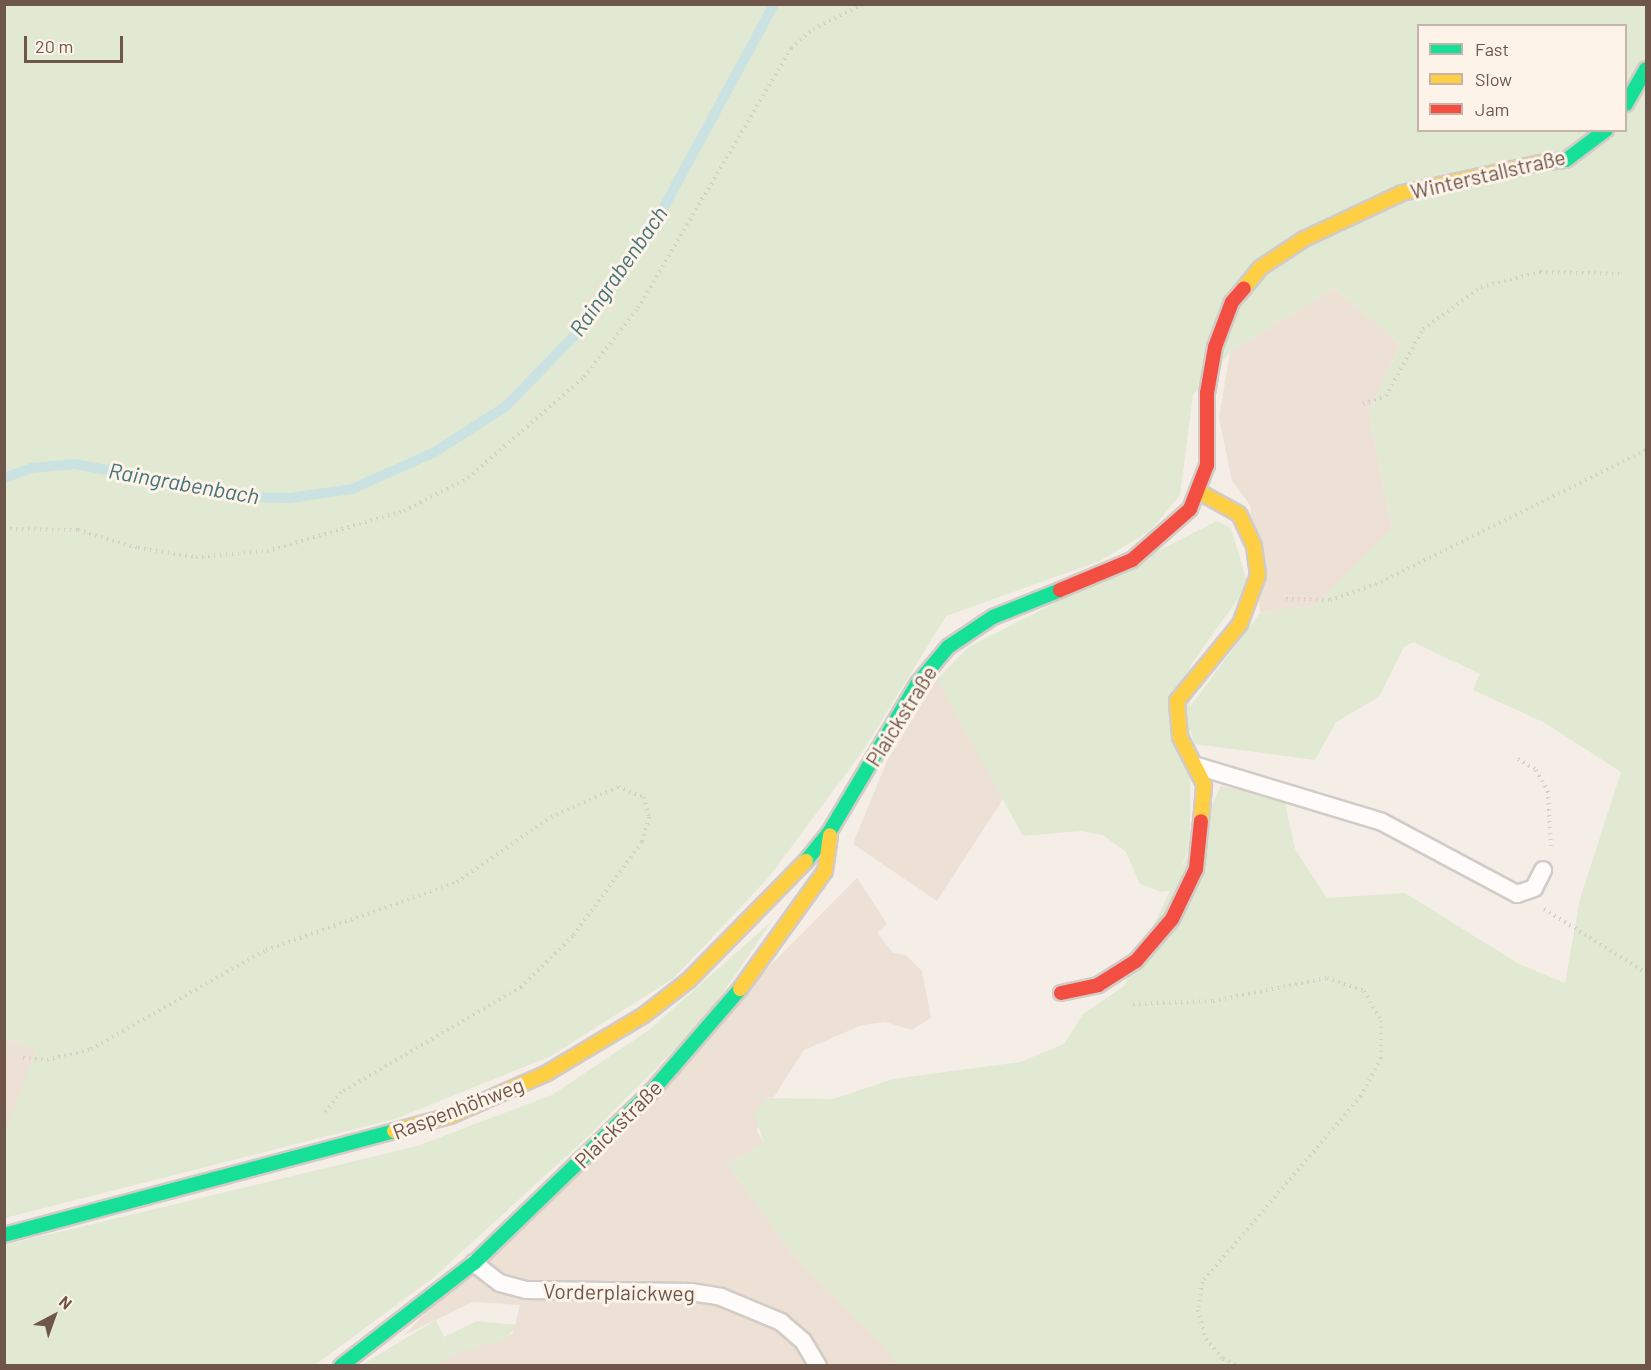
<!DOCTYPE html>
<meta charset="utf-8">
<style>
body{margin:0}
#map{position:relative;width:1651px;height:1370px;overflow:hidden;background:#f4eee7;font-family:Barlow,sans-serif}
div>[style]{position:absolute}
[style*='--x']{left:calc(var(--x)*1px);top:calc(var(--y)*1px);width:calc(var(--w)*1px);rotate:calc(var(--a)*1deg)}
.residential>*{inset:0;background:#ede0d5}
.green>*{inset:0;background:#e1e9d3}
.stream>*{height:10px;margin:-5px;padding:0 5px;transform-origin:5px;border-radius:5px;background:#cbe2e2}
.path>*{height:4px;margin-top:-2px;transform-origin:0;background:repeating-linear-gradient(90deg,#d5cec9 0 1.5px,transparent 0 6px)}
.roads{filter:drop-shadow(2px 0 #d2cbc6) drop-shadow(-2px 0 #d2cbc6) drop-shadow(0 2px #d2cbc6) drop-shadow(0 -2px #d2cbc6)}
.lane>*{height:16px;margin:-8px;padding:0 8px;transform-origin:8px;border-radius:8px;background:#fdfcfb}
.fast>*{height:14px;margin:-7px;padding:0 7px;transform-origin:7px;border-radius:7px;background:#16e098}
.slow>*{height:14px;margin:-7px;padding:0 7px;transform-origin:7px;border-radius:7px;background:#ffcf43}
.jam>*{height:14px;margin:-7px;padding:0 7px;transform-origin:7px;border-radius:7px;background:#f24e42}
span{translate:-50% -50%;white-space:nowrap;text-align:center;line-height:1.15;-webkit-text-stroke:6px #fdf3e8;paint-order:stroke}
.street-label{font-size:21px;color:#6e564b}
.water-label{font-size:22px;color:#447379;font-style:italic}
.frame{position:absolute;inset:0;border:6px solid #6e564b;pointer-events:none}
.legend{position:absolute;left:1417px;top:24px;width:210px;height:108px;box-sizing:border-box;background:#fdf3e8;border:2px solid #c4b4a9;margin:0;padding:8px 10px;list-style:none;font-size:18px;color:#6e564b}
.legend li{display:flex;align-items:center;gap:12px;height:30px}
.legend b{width:30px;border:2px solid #c4b4a9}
.north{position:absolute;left:24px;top:1286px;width:60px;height:60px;-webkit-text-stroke:4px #fdf3e8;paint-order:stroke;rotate:41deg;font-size:16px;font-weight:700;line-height:24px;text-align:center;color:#6e564b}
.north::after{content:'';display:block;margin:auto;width:21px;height:27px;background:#6e564b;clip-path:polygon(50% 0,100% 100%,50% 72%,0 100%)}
.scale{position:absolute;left:24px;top:36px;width:99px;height:27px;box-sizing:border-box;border:3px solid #6e564b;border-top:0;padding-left:8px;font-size:18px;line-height:21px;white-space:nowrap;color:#6e564b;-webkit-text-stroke:4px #fdf3e8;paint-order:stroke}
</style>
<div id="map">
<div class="residential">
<i style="clip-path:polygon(1334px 288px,1400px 344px,1369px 412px,1392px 529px,1316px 605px,1260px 613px,1250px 505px,1232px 481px,1219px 418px,1230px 352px)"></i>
<i style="clip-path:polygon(937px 679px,1003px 799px,937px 901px,853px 844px,887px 761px)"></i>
<i style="clip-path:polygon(857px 878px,887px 924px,877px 932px,893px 953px,906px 955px,922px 971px,931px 1018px,912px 1030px,885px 1022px,862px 1025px,804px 1050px,774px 1097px,766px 1098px,757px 1131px,764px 1143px,728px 1165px,791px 1252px,896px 1359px,891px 1365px,436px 1365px,458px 1352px,513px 1334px,520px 1305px,473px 1302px,404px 1335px)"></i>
<i style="clip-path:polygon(4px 1038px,36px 1050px,8px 1134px,4px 1133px)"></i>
</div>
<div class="green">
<i style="clip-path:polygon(evenodd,4px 5px,1646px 5px,1646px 1365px,891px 1365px,896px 1359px,791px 1252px,728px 1165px,764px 1143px,754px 1113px,766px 1098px,833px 1099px,893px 1079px,1020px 1062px,1064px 1044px,1083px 1014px,1124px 986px,1221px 786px,1284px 799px,1295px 849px,1327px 898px,1405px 893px,1519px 964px,1565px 983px,1580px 899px,1621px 772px,1545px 723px,1473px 690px,1480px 674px,1413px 642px,1404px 647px,1379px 697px,1336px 722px,1315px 760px,1194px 744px,1186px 712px,1260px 613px,1316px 605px,1392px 529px,1369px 412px,1400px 344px,1334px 288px,1230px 352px,1193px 395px,1180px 495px,1150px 531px,1100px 561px,946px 616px,863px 751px,769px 877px,674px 978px,551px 1056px,398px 1118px,5px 1218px,5px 1133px,36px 1050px,4px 1038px,4px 5px,1418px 26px,1626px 26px,1626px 130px,1418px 130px,1418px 26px)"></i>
<i style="clip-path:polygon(1217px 521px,1231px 528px,1248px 585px,1190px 666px,1190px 846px,1172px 890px,1161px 892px,1140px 884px,1126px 852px,1103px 835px,1081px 831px,1023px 836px,937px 679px,970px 646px)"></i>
<i style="clip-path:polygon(772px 921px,705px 1019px,584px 1140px,433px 1278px,315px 1365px,5px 1366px,5px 1245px,417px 1146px,552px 1095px,649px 1030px)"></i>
<i style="clip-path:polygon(436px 1320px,444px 1337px,477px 1321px,518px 1325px,504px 1340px,458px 1352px,436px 1365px,360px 1366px)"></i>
</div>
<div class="stream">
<i style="--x:4;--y:478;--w:30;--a:-20"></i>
<i style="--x:32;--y:468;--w:43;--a:-5.3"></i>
<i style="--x:75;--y:464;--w:173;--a:11"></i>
<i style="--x:245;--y:497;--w:45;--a:1.3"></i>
<i style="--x:290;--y:498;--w:63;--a:-8.3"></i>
<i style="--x:352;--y:489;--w:89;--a:-24"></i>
<i style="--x:433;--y:453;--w:85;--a:-32.6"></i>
<i style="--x:505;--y:407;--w:110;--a:-45.7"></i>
<i style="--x:582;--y:328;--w:109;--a:-54"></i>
<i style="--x:646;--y:240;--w:268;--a:-61.5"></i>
</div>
<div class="path">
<i style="--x:1363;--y:404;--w:24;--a:-19"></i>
<i style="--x:1386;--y:396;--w:77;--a:-61.1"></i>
<i style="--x:1423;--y:329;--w:72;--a:-35.9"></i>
<i style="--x:1481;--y:287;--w:61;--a:-14.3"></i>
<i style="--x:1540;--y:272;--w:82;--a:1.4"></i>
<i style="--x:4;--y:529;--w:74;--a:0.8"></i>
<i style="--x:78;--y:530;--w:63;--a:16.7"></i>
<i style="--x:138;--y:548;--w:59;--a:8.8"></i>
<i style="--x:196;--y:557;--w:71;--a:-4.8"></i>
<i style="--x:267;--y:551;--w:143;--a:-16.3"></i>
<i style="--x:404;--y:511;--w:72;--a:-27.3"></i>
<i style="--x:468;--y:478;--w:154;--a:-41"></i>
<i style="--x:584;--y:377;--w:88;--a:-52"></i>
<i style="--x:638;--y:308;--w:302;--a:-59.5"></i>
<i style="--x:791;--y:48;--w:29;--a:-41"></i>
<i style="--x:813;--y:29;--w:56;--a:-26.6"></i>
<i style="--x:1286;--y:599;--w:44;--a:1.3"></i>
<i style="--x:1330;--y:600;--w:54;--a:-19.4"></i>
<i style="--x:1381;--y:582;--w:296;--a:-26.5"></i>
<i style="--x:1518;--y:759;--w:21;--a:31"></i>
<i style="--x:1536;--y:770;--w:24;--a:60"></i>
<i style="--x:1548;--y:791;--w:55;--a:86.9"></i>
<i style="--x:1544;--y:909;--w:120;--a:32.1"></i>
<i style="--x:1133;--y:1004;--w:80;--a:-2.1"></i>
<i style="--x:1213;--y:1001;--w:116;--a:-11.4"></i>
<i style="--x:1327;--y:978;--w:39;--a:19"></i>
<i style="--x:1364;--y:991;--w:34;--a:60"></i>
<i style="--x:1381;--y:1021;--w:37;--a:90"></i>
<i style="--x:1381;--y:1058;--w:43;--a:117.8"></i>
<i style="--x:1361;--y:1096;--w:245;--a:130.5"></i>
<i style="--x:1202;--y:1282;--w:28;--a:98"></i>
<i style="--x:1198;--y:1310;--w:30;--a:75"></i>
<i style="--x:1206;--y:1339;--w:26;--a:50"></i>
<i style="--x:1223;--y:1359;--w:17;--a:25"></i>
<i style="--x:23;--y:1058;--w:24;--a:5"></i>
<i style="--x:47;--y:1060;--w:45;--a:-14"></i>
<i style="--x:91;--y:1049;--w:201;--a:-29.5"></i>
<i style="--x:266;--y:950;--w:203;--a:-19.6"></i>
<i style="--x:457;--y:882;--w:114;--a:-34.7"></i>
<i style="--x:551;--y:817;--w:73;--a:-24.1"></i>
<i style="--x:618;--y:787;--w:28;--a:21"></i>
<i style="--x:644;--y:797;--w:21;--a:76"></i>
<i style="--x:649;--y:817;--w:26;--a:106"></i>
<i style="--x:642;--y:842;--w:117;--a:126.3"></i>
<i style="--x:573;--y:936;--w:73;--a:135.6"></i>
<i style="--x:521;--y:987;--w:208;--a:149.7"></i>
<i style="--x:341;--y:1092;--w:28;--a:129"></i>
<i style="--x:1278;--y:1366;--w:85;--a:0"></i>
</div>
<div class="roads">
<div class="lane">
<i style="--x:1197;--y:766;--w:193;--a:16.8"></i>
<i style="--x:1382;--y:822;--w:153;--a:28.1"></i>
<i style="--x:1517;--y:894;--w:18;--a:-19"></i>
<i style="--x:1534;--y:888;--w:20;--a:-63"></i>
<i style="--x:474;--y:1263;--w:33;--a:38"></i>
<i style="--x:500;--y:1283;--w:27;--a:15"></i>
<i style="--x:526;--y:1290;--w:165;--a:0.7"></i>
<i style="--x:691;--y:1292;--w:30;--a:9"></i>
<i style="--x:721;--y:1297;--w:65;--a:22.6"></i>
<i style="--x:781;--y:1322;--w:29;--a:41"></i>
<i style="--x:803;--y:1341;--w:29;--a:59"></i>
</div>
<div class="fast">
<i style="--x:1626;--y:104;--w:40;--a:-60.3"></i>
<i style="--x:1540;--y:163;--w:26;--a:-7"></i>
<i style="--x:1566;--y:160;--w:50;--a:-36.9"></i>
<i style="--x:806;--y:861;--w:38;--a:-51"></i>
<i style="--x:830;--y:831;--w:172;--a:-59.3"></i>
<i style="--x:918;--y:683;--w:47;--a:-50.2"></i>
<i style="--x:948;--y:647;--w:54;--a:-33.7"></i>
<i style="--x:993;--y:617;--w:72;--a:-21.9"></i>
<i style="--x:4;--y:1235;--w:404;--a:-14.9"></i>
<i style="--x:341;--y:1366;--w:168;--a:-37.8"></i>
<i style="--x:474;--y:1263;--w:248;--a:-44"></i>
<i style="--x:652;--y:1091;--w:135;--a:-49.2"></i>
</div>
<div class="slow">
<i style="--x:1244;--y:288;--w:26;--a:-51"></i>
<i style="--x:1260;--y:268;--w:53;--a:-33.4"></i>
<i style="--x:1304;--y:239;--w:108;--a:-25.1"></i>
<i style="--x:1402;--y:193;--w:141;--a:-12.3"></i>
<i style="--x:1201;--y:821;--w:37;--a:-85"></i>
<i style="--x:1204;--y:784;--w:53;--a:-117.1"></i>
<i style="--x:1180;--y:737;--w:36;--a:-95"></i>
<i style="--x:1177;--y:701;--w:99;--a:-50.7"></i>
<i style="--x:1240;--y:624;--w:52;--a:-69.8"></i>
<i style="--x:1258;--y:575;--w:29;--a:-98"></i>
<i style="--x:1254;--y:546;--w:35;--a:-115"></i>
<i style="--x:1239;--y:514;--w:43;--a:-151.1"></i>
<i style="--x:740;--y:989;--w:145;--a:-54.2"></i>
<i style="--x:825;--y:871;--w:36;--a:-82"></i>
<i style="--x:394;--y:1131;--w:58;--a:-15"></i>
<i style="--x:450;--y:1116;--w:106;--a:-23.9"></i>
<i style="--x:547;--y:1073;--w:113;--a:-30.9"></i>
<i style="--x:644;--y:1015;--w:57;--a:-37.9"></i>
<i style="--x:689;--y:980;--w:167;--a:-45.5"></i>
</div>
<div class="jam">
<i style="--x:1060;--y:590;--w:78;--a:-22.6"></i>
<i style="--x:1132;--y:560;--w:77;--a:-41.3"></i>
<i style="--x:1190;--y:509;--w:47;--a:-68.9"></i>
<i style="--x:1207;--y:465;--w:72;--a:-90"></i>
<i style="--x:1207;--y:393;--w:47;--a:-80.1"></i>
<i style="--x:1215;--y:347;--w:48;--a:-69.3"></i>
<i style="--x:1232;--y:302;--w:18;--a:-49"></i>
<i style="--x:1061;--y:993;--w:38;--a:-12"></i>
<i style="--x:1098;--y:985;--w:45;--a:-32.3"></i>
<i style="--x:1136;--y:961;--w:55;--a:-49.4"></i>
<i style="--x:1172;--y:919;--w:55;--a:-64.4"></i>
<i style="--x:1196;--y:869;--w:48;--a:-84.1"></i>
</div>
</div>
<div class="street-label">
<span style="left:1488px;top:174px;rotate:-13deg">Winterstallstraße</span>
<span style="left:901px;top:716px;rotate:-58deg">Plaickstraße</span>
<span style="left:458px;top:1108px;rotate:-21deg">Raspenhöhweg</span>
<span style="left:618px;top:1124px;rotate:-45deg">Plaickstraße</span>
<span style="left:619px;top:1292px;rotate:1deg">Vorderplaickweg</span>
</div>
<div class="water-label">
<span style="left:618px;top:271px;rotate:-55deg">Raingrabenbach</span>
<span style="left:184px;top:483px;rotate:10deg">Raingrabenbach</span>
</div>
<div class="frame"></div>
<ul class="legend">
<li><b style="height:8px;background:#16e098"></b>Fast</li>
<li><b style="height:8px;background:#ffcf43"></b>Slow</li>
<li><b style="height:8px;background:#f24e42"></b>Jam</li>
</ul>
<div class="north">N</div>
<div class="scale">20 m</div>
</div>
